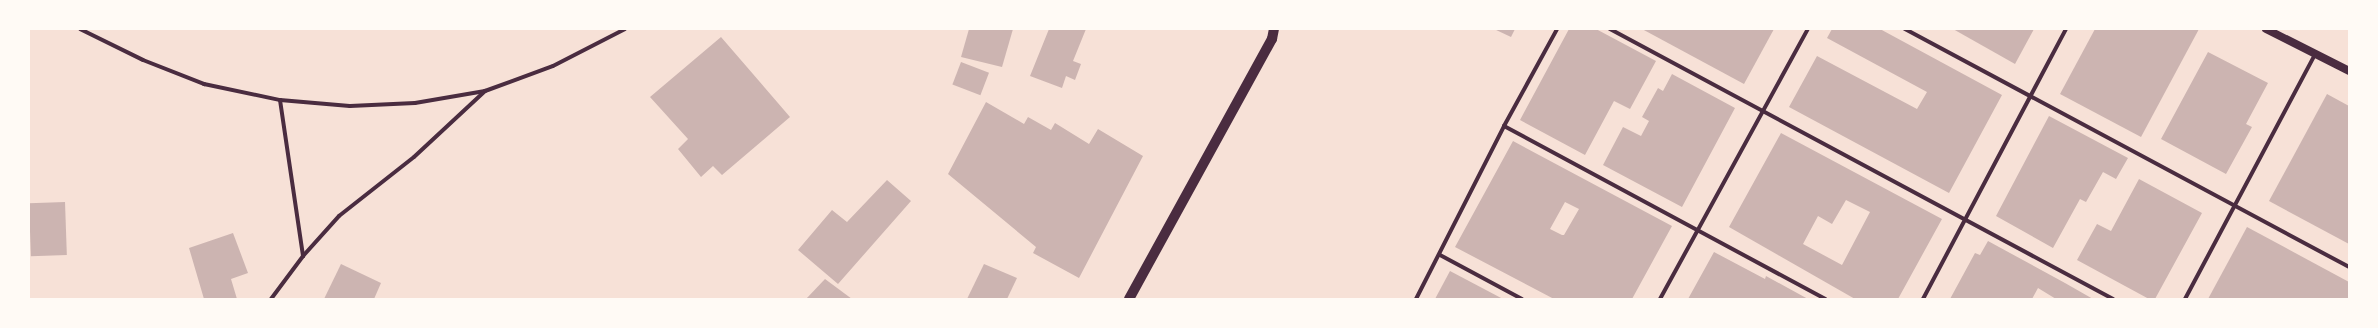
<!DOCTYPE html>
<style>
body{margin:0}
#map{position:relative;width:2378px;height:328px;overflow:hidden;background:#f7e1d7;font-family:"PT Sans Narrow",sans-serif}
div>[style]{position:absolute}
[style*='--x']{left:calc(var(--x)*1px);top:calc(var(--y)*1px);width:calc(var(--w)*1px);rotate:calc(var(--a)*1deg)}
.building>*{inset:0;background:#ccb4b1;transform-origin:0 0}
.minor>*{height:4px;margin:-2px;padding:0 2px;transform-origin:2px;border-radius:2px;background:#4a2c40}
.secondary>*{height:8px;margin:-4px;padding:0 4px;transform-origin:4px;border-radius:4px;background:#4a2c40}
.primary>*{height:10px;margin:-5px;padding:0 5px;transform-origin:5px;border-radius:5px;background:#4a2c40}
span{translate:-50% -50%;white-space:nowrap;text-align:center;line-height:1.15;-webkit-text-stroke:4px #fffaf5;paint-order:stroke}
.frame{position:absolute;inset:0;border:30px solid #fffaf5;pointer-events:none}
</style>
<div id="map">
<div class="building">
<i style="clip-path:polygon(969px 29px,1013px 29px,1002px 67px,961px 57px)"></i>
<i style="clip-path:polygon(1049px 29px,1086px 29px,1073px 61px,1081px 64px,1075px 80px,1066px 76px,1062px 88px,1030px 76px)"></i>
<i style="clip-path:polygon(1494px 29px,1515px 29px,1511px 37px)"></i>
<i style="clip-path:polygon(1569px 29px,1596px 29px,1656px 61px,1630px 109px,1614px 101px,1585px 155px,1520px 120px)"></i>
<i style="clip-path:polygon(1642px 29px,1774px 29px,1744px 84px)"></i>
<i style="clip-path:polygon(1832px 29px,1880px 29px,2002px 95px,1949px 193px,1789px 107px,1817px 56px,1917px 109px,1927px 92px,1827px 38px)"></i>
<i style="clip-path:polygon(1953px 29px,2034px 29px,2015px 64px)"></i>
<i style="clip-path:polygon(2095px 29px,2199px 29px,2141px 137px,2060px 94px)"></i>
<i style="clip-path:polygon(721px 37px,790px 117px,722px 175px,713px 166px,701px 177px,678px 149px,688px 139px,650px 97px)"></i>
<i style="clip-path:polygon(2208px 52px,2268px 83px,2246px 124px,2252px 127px,2226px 174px,2161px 139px)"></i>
<i style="left:961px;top:62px;width:30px;height:24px;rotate:21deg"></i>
<i style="clip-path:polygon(1672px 74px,1735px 108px,1682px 207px,1603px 165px,1623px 127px,1641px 136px,1649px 121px,1642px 117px,1658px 88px,1663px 91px)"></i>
<i style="clip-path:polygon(2327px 94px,2349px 106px,2349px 244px,2269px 201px)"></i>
<i style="clip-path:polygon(986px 102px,1024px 124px,1028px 117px,1051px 130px,1055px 123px,1089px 144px,1098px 129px,1143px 156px,1079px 278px,1033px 253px,1036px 247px,948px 174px)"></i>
<i style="clip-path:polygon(2049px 116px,2128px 158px,2116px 179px,2103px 172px,2086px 202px,2080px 199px,2053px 248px,1996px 216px)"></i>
<i style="clip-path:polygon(evenodd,1781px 133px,1942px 219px,1898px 299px,1855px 299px,1729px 227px,1781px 133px,1846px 200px,1870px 212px,1842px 265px,1803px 244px,1818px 216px,1832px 224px,1846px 200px)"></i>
<i style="clip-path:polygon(evenodd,1513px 141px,1672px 226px,1632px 299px,1554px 299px,1455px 247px,1513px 141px,1565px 202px,1579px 209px,1564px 235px,1562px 235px,1550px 229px,1565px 202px)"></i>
<i style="clip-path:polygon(2139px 179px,2202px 213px,2155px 299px,2149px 299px,2077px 260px,2097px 224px,2111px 231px)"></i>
<i style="clip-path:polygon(887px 180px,911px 201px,838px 284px,798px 250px,832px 210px,847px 222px)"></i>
<i style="left:65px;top:202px;width:53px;height:36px;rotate:88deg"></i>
<i style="clip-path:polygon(2247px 227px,2349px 282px,2349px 299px,2208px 299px)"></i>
<i style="clip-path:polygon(233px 233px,248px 273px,231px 279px,237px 299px,204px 299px,189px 248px)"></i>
<i style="clip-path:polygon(1988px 241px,2065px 283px,2093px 299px,2056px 299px,2038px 288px,2032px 299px,1950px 299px,1975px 253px,1980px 255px)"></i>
<i style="clip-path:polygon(1714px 252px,1765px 279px,1766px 276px,1808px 299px,1688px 299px)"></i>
<i style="clip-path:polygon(341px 264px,381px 283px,374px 299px,324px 299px)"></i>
<i style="clip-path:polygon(984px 264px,1017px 278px,1007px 299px,967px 299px)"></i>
<i style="clip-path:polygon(1450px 271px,1503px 299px,1435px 299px)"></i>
<i style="clip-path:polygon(825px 279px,852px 299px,806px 299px)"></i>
</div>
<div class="minor">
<i style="--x:80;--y:29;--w:70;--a:26.2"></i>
<i style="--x:143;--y:60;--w:66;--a:21.5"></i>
<i style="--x:204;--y:84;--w:78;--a:11.9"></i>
<i style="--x:280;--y:100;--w:70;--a:4.9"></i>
<i style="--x:350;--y:106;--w:65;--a:-2.6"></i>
<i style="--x:415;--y:103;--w:71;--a:-9.7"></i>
<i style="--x:485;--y:91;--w:72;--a:-20.2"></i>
<i style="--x:553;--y:66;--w:81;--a:-27.2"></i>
<i style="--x:1610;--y:29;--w:571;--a:28.23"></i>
<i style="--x:1905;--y:29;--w:504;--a:28.19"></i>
<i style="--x:280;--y:100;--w:158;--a:81.6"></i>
<i style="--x:1504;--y:126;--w:365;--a:28.3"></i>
<i style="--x:1440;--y:255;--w:93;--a:28.2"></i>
<i style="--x:271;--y:299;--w:54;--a:-53.3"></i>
<i style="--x:303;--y:256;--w:54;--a:-48"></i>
<i style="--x:339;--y:216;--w:95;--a:-38.2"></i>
<i style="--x:414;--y:157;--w:97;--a:-42.9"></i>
<i style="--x:1416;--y:299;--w:194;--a:-63"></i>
<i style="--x:1504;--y:126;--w:111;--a:-61.3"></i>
<i style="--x:1660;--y:299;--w:308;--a:-61.3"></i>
<i style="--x:1923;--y:299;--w:306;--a:-62.1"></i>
<i style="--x:2185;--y:299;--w:277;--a:-62"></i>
</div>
<div class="secondary">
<i style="--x:2266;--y:29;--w:93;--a:26.8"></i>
</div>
<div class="primary">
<i style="--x:1129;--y:299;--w:297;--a:-61.2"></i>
<i style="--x:1272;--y:39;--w:10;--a:-79"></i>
</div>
<div class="frame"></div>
</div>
